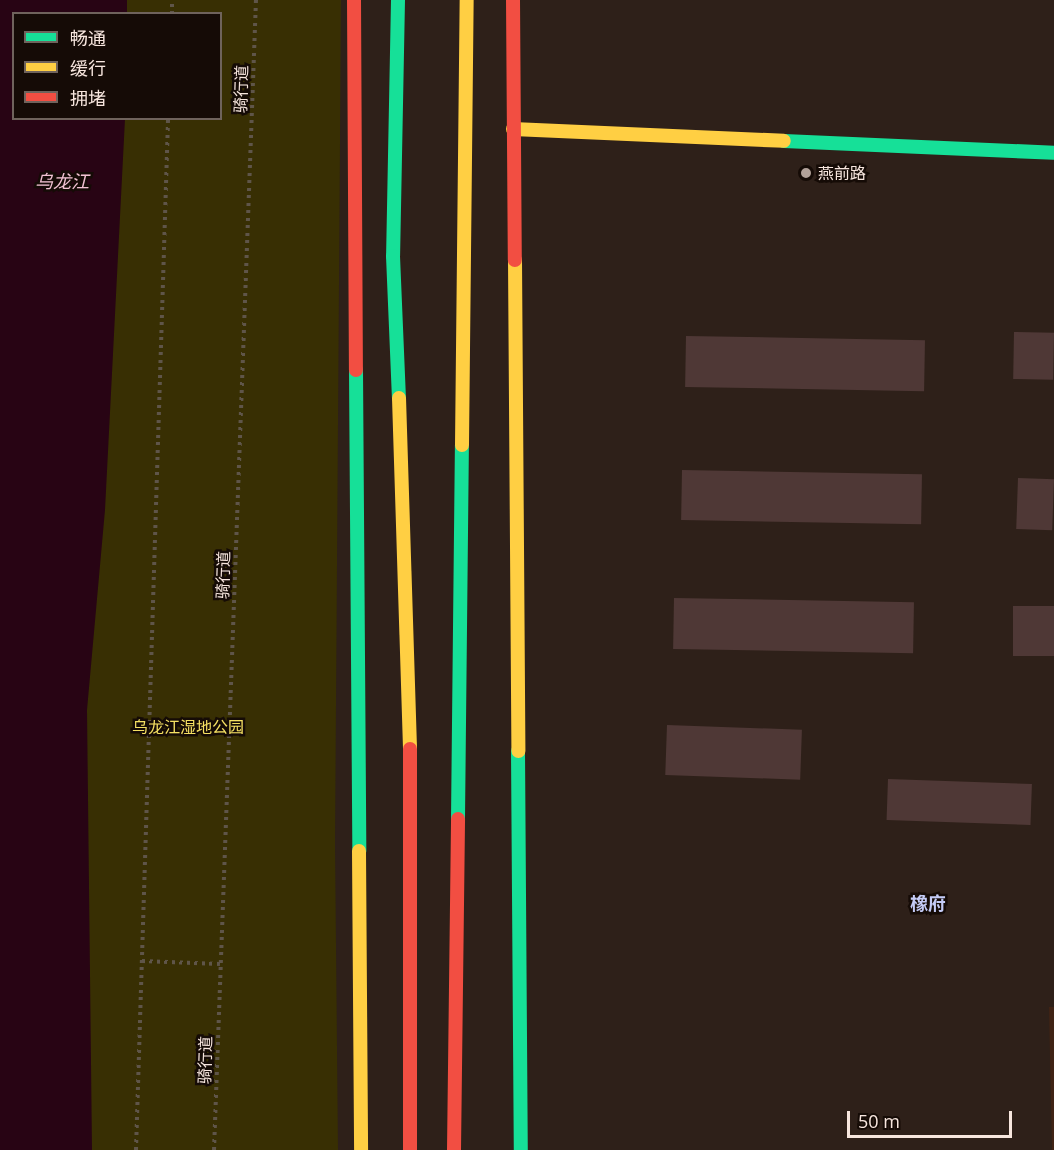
<!DOCTYPE html>
<meta charset="utf-8">
<style>
body{margin:0}
#map{position:relative;width:1054px;height:1150px;overflow:hidden;background:#2e2019;font-family:"Open Sans","Noto Sans SC",sans-serif}
div>[style]{position:absolute}
[style*='--x']{left:calc(var(--x)*1px);top:calc(var(--y)*1px);width:calc(var(--w)*1px);rotate:calc(var(--a)*1deg)}
.built>*{inset:0;background:#402315}
.green>*{inset:0;background:#382f03}
.water>*{inset:0;background:#280414}
.building>*{inset:0;background:#4f3836;transform-origin:0 0}
.path>*{height:4px;margin-top:-2px;transform-origin:0;background:repeating-linear-gradient(90deg,#5f5549 0 3px,transparent 0 7.5px)}
.fast>*{height:14px;margin:-7px;padding:0 7px;transform-origin:7px;border-radius:7px;background:#16e098}
.slow>*{height:14px;margin:-7px;padding:0 7px;transform-origin:7px;border-radius:7px;background:#ffcf43}
.jam>*{height:14px;margin:-7px;padding:0 7px;transform-origin:7px;border-radius:7px;background:#f24e42}
.dots>*{width:16px;height:16px;translate:-50% -50%;box-sizing:border-box;border:3px solid #150b06;border-radius:50%}
span{translate:-50% -50%;white-space:nowrap;text-align:center;line-height:1.15;-webkit-text-stroke:5px #150b06;paint-order:stroke}
.street-label{font-size:16px;color:#f7e6de}
.poi-label{font-size:16px;color:#f7e6de}
.left{translate:0 -50%;text-align:left}
.park-label{font-size:16px;color:#f6e163}
.water-label{font-size:18px;color:#f2c2d3;font-style:italic}
.neighbourhood-label{font-size:18px;color:#c4cbf6;font-weight:700}
.legend{position:absolute;left:12px;top:12px;width:210px;height:108px;box-sizing:border-box;background:#150b06;border:2px solid #6f635c;margin:0;padding:8px 10px;list-style:none;font-size:18px;color:#f7e6de}
.legend li{display:flex;align-items:center;gap:12px;height:30px}
.legend b{width:30px;border:2px solid #6f635c}
.scale{position:absolute;left:847px;top:1111px;width:165px;height:27px;box-sizing:border-box;border:3px solid #f7e6de;border-top:0;padding-left:8px;font-size:18px;line-height:21px;white-space:nowrap;color:#f7e6de;-webkit-text-stroke:4px #150b06;paint-order:stroke}
</style>
<div id="map">
<div class="built">
<i style="clip-path:polygon(1049px 1007px,1054px 1007px,1054px 1150px,1052px 1150px)"></i>
</div>
<div class="green">
<i style="clip-path:polygon(80px 0,341px 0,335px 844px,338px 1150px,52px 1150px,31px 119px,220px 118px,220px 14px,80px 13px)"></i>
</div>
<div class="water">
<i style="clip-path:polygon(0 0,127px 0,127px 13px,14px 14px,14px 118px,125px 119px,105px 510px,87px 710px,92px 1150px,0 1150px)"></i>
</div>
<div class="building">
<i style="left:1014px;top:332px;width:40px;height:47px;rotate:1deg"></i>
<i style="left:686px;top:336px;width:239px;height:51px;rotate:1deg"></i>
<i style="left:682px;top:470px;width:240px;height:50px;rotate:1deg"></i>
<i style="left:1018px;top:478px;width:36px;height:51px;rotate:2deg"></i>
<i style="left:674px;top:598px;width:240px;height:51px;rotate:1deg"></i>
<i style="left:1013px;top:606px;width:41px;height:50px"></i>
<i style="left:667px;top:725px;width:135px;height:50px;rotate:2deg"></i>
<i style="left:888px;top:779px;width:144px;height:41px;rotate:2deg"></i>
</div>
<div class="path">
<i style="--x:172;--y:14;--w:14;--a:-90"></i>
<i style="--x:142;--y:961;--w:78;--a:2.2"></i>
<i style="--x:136;--y:1150;--w:1032;--a:-88.22"></i>
<i style="--x:214;--y:1150;--w:1151;--a:-87.91"></i>
</div>
<div class="fast">
<i style="--x:398;--y:0;--w:256;--a:91.1"></i>
<i style="--x:393;--y:256;--w:142;--a:87.6"></i>
<i style="--x:784;--y:141;--w:270;--a:2.5"></i>
<i style="--x:356;--y:370;--w:481;--a:89.6"></i>
<i style="--x:518;--y:751;--w:399;--a:89.6"></i>
<i style="--x:458;--y:819;--w:374;--a:-89.4"></i>
</div>
<div class="slow">
<i style="--x:513;--y:129;--w:271;--a:2.5"></i>
<i style="--x:515;--y:260;--w:491;--a:89.6"></i>
<i style="--x:399;--y:398;--w:351;--a:88.2"></i>
<i style="--x:462;--y:445;--w:445;--a:-89.4"></i>
<i style="--x:359;--y:851;--w:299;--a:89.6"></i>
</div>
<div class="jam">
<i style="--x:354;--y:0;--w:370;--a:89.7"></i>
<i style="--x:513;--y:0;--w:260;--a:89.6"></i>
<i style="--x:410;--y:749;--w:401;--a:90"></i>
<i style="--x:454;--y:1150;--w:331;--a:-89.3"></i>
</div>
<div class="dots">
<i style="left:806px;top:173px;background:#b1a199"></i>
</div>
<div class="street-label">
<span style="left:241px;top:89px;rotate:-88deg">骑行道</span>
<span style="left:223px;top:575px;rotate:-88deg">骑行道</span>
<span style="left:205px;top:1060px;rotate:-88deg">骑行道</span>
</div>
<div class="poi-label">
<span class="left" style="left:818px;top:173px">燕前路</span>
</div>
<div class="park-label">
<span style="left:188px;top:727px">乌龙江湿地公园</span>
</div>
<div class="water-label">
<span style="left:62px;top:181px">乌龙江</span>
</div>
<div class="neighbourhood-label">
<span style="left:928px;top:903px">橡府</span>
</div>
<ul class="legend">
<li><b style="height:8px;background:#16e098"></b>畅通</li>
<li><b style="height:8px;background:#ffcf43"></b>缓行</li>
<li><b style="height:8px;background:#f24e42"></b>拥堵</li>
</ul>
<div class="scale">50 m</div>
</div>
